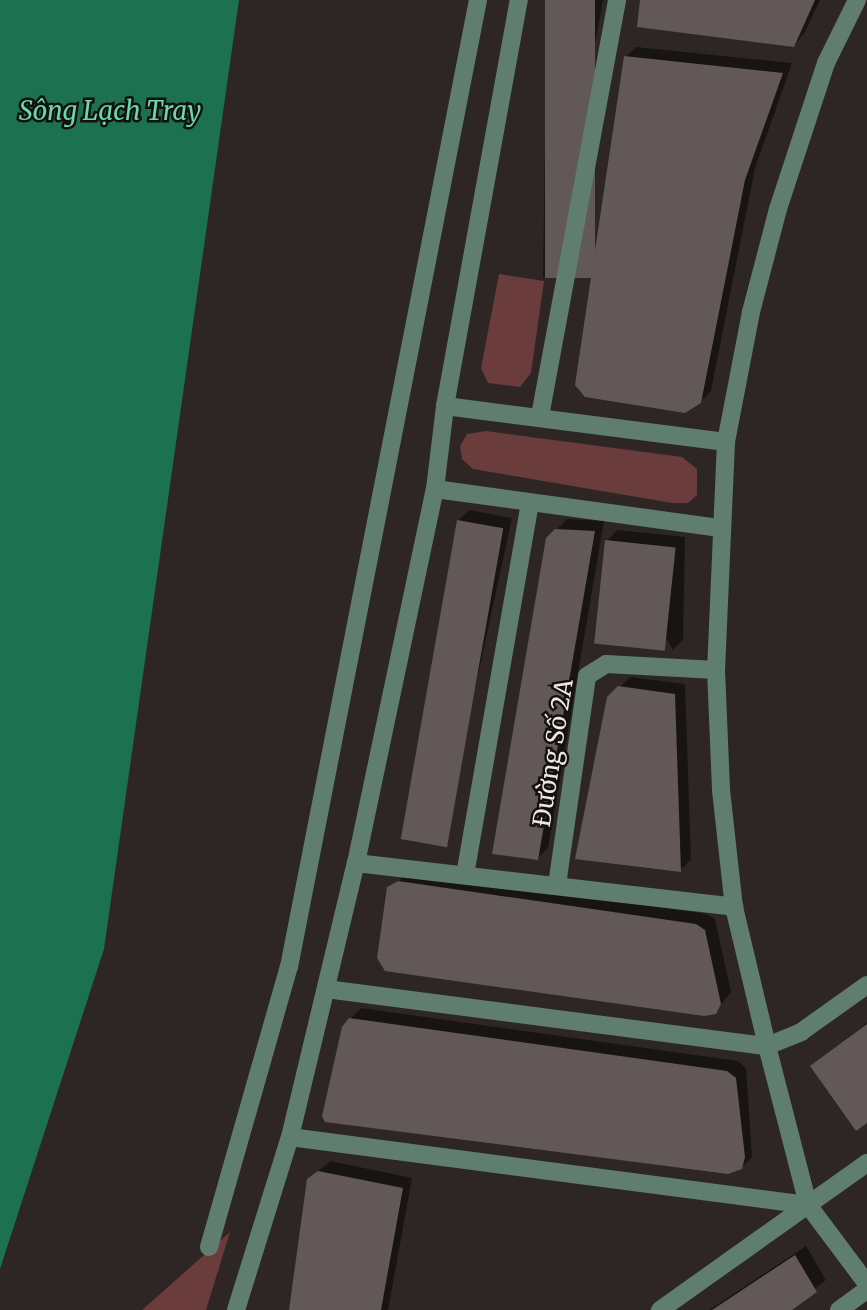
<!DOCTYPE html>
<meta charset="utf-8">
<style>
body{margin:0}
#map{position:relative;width:867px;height:1310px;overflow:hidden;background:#2e2625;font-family:Merriweather,serif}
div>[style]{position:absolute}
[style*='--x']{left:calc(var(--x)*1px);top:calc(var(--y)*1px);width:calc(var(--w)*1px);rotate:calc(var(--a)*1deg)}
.green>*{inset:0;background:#6a3c3b}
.water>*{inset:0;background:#1b7152}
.shadow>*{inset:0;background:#0007}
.building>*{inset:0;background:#625857;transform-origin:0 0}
.minor>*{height:18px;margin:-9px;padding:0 9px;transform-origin:9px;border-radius:9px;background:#5f7e70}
span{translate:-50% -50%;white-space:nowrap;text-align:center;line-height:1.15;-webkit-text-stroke:5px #141010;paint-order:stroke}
.street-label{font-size:24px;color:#ede7e6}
.water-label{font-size:26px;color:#68d9aa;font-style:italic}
</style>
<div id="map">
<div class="green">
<i style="clip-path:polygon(499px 274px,544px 281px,531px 373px,520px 387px,488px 383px,481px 368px)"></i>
<i style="clip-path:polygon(486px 431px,682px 457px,697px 469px,697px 495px,688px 503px,672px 503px,473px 469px,462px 459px,460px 446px,467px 434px)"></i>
<i style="clip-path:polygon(230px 1232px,206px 1310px,142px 1310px)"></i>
</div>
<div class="water">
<i style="clip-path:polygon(0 0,239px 0,104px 949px,0 1269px)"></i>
</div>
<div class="shadow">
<i style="clip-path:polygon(547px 0,603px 0,554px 268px,543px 279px)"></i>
<i style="clip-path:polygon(642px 0,820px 0,804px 34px,794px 45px)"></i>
<i style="clip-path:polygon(636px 47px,792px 63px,755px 168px,711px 391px,700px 402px,626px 57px)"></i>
<i style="clip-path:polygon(469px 510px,512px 518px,444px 833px,434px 844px,459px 520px)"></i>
<i style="clip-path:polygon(567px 519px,604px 521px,548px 848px,538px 858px,547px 539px)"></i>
<i style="clip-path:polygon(617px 530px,685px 537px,683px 640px,673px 650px,607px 541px)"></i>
<i style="clip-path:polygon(630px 677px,685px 684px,691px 860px,680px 870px,609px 698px)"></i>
<i style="clip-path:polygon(410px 872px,707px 914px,715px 919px,731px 992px,715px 1012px,389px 888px)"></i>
<i style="clip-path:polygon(361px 1008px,738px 1061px,746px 1068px,752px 1157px,741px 1168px,350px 1019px)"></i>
<i style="clip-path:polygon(867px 1023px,867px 1121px,812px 1066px)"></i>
<i style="clip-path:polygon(330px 1161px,412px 1178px,388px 1310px,291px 1310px,308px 1180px)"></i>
<i style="clip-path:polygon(806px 1246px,826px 1280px,788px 1310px,709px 1310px)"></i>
</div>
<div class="building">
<i style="left:545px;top:0;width:50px;height:278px"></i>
<i style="clip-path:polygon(640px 0,815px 0,794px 47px,637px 27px)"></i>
<i style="clip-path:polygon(624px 56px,783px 73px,745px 180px,701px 403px,685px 413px,585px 397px,575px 385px)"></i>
<i style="left:457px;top:520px;width:47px;height:324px;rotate:10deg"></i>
<i style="clip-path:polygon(555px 529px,595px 531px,538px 860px,492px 854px,546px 538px)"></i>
<i style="left:605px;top:540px;width:71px;height:104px;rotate:6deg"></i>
<i style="clip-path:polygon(618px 686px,675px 694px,681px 872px,575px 859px,607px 697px)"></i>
<i style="clip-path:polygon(398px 881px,696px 924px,705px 930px,721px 1004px,716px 1014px,704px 1016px,385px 971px,377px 958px,387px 887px)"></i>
<i style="clip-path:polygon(349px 1018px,727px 1071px,736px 1078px,745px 1157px,742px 1169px,728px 1174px,325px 1122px,322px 1116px,342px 1027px)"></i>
<i style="clip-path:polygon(867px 1024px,867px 1123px,856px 1131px,810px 1066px)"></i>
<i style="clip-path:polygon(318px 1171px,403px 1188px,381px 1310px,289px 1310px,307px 1179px)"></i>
<i style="clip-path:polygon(795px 1255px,817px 1292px,792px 1310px,712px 1310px)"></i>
</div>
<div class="minor">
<i style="--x:857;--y:0;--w:70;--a:116.2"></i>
<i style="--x:826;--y:63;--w:154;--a:108.2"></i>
<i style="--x:778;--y:209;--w:106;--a:104.7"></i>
<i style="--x:751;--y:312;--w:132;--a:100.9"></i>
<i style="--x:726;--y:442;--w:228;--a:92.5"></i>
<i style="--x:716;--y:670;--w:120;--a:87.6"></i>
<i style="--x:721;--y:790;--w:118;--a:83.7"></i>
<i style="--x:734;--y:907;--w:143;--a:76.6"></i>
<i style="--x:767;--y:1046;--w:164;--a:75.5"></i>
<i style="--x:808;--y:1205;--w:99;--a:53.2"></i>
<i style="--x:445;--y:406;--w:283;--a:7.3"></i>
<i style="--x:540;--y:416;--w:423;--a:-79.5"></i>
<i style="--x:435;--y:489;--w:288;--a:7.8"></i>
<i style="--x:356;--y:863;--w:381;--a:6.6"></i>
<i style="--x:465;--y:875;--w:377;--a:-80.1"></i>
<i style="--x:557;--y:885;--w:211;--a:-81.8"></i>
<i style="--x:587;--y:676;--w:22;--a:-32"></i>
<i style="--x:606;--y:664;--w:110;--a:3.1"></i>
<i style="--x:326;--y:989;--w:445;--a:7.4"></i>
<i style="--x:767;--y:1046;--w:37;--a:-22"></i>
<i style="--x:801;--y:1032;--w:81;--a:-35.5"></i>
<i style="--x:290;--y:1137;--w:522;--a:7.48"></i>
<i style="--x:209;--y:1247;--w:291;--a:-74.1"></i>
<i style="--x:289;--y:967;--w:985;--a:-78.94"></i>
<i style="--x:236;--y:1310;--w:181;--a:-72.7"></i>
<i style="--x:290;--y:1137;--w:282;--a:-76.5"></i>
<i style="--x:356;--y:863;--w:382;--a:-78.1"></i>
<i style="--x:435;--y:489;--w:84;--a:-83.1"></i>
<i style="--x:445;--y:406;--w:413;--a:-79.7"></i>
<i style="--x:660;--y:1310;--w:254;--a:-35.4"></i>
<i style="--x:839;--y:1310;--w:34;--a:-36"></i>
</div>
<div class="street-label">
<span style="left:553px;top:753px;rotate:-81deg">Đường Số 2A</span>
</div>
<div class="water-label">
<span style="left:110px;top:111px">Sông Lạch Tray</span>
</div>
</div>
